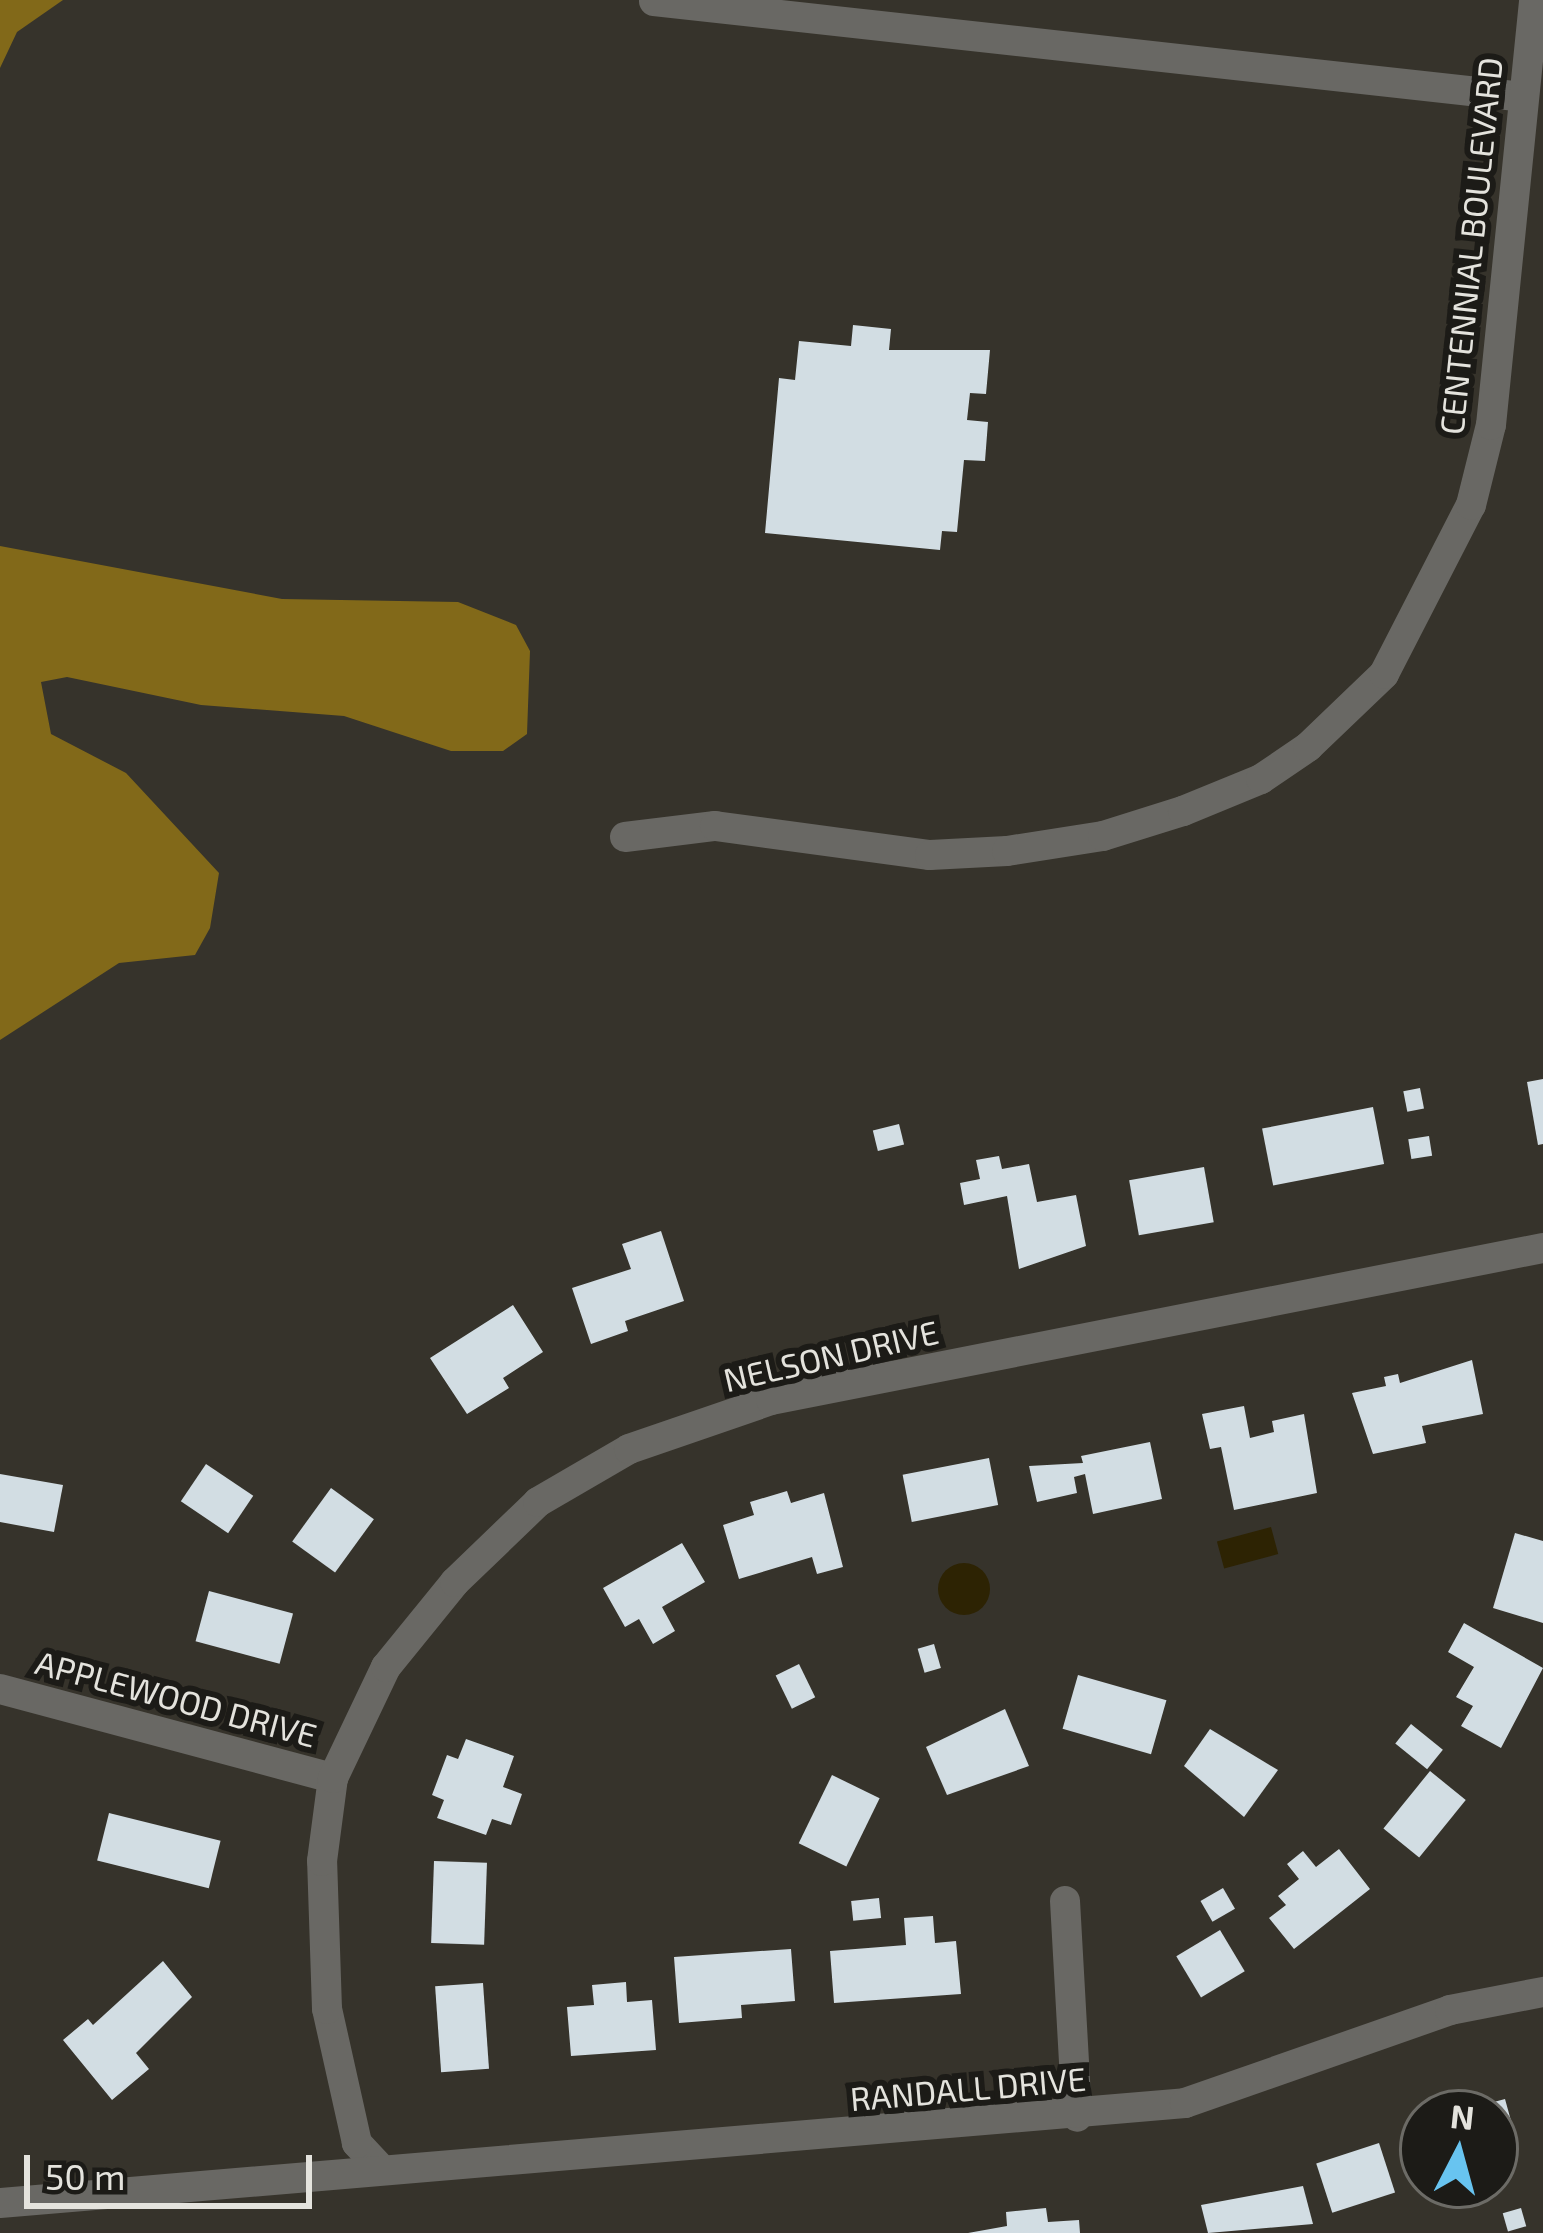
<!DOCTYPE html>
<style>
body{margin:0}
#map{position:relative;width:1543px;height:2233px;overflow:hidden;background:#36332b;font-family:"Exo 2",sans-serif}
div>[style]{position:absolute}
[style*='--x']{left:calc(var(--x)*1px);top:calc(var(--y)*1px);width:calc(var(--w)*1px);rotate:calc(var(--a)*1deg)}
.forest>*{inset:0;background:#826919}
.water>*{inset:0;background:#2d2303;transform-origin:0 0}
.round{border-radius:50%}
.building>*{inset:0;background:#d2dde3;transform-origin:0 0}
.street>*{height:30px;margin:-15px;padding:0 15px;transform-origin:15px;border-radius:15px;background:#696864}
span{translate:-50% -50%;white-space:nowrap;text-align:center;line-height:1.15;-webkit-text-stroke:12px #1c1b17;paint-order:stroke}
.street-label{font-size:33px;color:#e4e3dd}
.north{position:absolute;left:1399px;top:2089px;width:120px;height:120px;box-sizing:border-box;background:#1c1b17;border:3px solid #6c6b66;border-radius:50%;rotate:6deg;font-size:33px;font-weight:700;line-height:48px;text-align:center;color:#e4e3dd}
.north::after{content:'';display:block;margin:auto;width:42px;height:54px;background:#68c4f0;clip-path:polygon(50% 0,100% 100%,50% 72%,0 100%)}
.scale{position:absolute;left:24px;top:2155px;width:288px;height:54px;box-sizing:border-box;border:6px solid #e4e3dd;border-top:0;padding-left:15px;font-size:36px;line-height:42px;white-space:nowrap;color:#e4e3dd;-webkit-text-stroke:9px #1c1b17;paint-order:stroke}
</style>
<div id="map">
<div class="forest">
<i style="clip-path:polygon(0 0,63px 0,17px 32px,0 68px)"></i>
<i style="clip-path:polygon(0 546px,282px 599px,458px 602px,516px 625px,530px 651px,527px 734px,503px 751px,451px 751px,344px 716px,201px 705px,67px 677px,41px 682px,51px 734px,126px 773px,219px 873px,210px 928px,195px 955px,119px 963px,0 1040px)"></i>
</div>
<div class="water">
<i style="left:1271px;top:1527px;width:28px;height:56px;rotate:75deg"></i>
<i class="round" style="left:938px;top:1563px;width:52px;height:52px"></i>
</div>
<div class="building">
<i style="clip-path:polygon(853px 325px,891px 329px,889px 350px,990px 350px,986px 394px,970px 393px,967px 420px,988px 422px,985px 461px,964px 460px,957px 532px,942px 531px,940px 550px,765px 533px,779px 378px,795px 380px,799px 341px,851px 346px)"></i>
<i style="clip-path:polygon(1543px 1079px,1543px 1144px,1538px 1145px,1527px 1082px)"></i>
<i style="left:1420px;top:1088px;width:21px;height:17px;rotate:79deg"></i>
<i style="left:1373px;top:1107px;width:58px;height:113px;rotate:79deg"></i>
<i style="left:899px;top:1124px;width:21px;height:27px;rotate:76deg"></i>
<i style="left:1429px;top:1136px;width:20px;height:21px;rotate:81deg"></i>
<i style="clip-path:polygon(999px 1156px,1002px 1169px,1029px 1164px,1037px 1202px,1076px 1195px,1086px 1246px,1019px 1269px,1007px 1196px,964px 1205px,960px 1183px,980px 1179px,976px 1160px)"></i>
<i style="left:1204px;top:1167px;width:56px;height:76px;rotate:80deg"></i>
<i style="clip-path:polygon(661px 1231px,684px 1301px,625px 1321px,628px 1331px,591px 1344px,572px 1288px,631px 1269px,622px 1244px)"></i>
<i style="clip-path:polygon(513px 1305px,543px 1352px,503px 1378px,509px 1388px,467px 1414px,430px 1358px)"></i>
<i style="clip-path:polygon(1472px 1360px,1483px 1414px,1422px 1426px,1426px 1443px,1373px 1454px,1352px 1393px,1386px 1386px,1384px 1377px,1398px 1374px,1400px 1383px)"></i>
<i style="clip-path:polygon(1244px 1406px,1250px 1438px,1274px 1432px,1272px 1421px,1304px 1414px,1317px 1493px,1234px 1510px,1221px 1447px,1210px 1449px,1202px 1414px)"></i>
<i style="clip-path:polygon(1150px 1442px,1162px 1499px,1093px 1514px,1085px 1474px,1074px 1477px,1077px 1493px,1037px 1502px,1029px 1466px,1083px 1463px,1081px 1456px)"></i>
<i style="left:989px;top:1458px;width:48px;height:88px;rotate:79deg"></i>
<i style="left:206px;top:1464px;width:57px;height:45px;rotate:34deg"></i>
<i style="clip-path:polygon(0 1474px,63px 1485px,54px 1532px,0 1522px)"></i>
<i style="left:331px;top:1488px;width:53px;height:66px;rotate:36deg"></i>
<i style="clip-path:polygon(787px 1491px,791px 1503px,824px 1493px,843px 1567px,817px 1574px,812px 1557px,739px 1579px,723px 1525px,754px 1515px,750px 1502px)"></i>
<i style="clip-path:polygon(1515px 1533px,1543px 1541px,1543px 1623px,1493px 1608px)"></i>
<i style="clip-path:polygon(682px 1543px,705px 1582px,662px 1607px,675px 1631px,653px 1644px,639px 1619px,625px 1627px,603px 1588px)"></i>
<i style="left:209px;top:1591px;width:87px;height:52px;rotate:15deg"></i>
<i style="clip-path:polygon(1464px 1623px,1543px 1668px,1501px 1748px,1461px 1726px,1473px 1706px,1456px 1697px,1474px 1667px,1448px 1652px)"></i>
<i style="left:934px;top:1644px;width:25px;height:17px;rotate:74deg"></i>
<i style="left:799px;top:1664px;width:37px;height:26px;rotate:64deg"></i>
<i style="left:1078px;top:1675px;width:92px;height:56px;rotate:16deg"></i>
<i style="clip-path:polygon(1005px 1709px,1029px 1766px,947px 1795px,926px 1747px)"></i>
<i style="left:1411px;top:1724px;width:41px;height:25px;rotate:39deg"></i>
<i style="clip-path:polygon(1210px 1729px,1278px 1770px,1244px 1817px,1184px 1766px)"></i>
<i style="clip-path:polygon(466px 1739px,514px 1756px,503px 1787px,522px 1794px,511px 1825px,492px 1819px,486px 1835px,437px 1818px,444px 1800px,432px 1795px,447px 1755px,458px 1759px)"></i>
<i style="left:1430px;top:1771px;width:46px;height:74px;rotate:39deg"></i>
<i style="left:832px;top:1775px;width:53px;height:76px;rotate:26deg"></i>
<i style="left:109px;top:1813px;width:115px;height:49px;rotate:14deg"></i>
<i style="clip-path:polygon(1339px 1849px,1370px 1889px,1294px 1949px,1269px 1918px,1286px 1905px,1278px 1896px,1299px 1879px,1287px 1864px,1303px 1851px,1316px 1867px)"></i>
<i style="left:434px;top:1861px;width:53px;height:82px;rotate:2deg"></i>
<i style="left:1223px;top:1888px;width:24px;height:26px;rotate:60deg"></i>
<i style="left:879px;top:1898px;width:20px;height:28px;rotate:84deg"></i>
<i style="clip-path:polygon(933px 1916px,935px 1943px,956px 1941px,961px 1994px,834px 2003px,830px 1951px,906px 1945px,904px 1918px)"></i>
<i style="left:1220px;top:1930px;width:48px;height:51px;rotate:59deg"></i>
<i style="clip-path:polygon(791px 1949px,795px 2001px,741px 2005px,742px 2018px,679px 2023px,674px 1957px)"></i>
<i style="clip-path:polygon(163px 1961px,192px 1997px,136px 2053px,149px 2069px,112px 2100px,63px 2040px,88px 2019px,93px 2025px)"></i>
<i style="clip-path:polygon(626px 1982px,627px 2002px,652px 2000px,656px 2050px,571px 2056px,567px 2007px,594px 2005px,592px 1985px)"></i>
<i style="left:483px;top:1983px;width:86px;height:48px;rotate:86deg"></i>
<i style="clip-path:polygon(1505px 2099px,1518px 2146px,1495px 2152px,1495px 2113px,1457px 2112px)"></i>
<i style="left:1379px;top:2143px;width:52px;height:66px;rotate:72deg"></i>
<i style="clip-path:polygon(1303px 2186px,1313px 2224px,1208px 2233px,1201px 2205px)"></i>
<i style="clip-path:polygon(1046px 2208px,1048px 2222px,1079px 2220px,1080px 2233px,968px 2233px,1007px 2226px,1006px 2212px)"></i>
<i style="left:1521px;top:2208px;width:19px;height:19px;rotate:74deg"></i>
</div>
<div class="street">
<i style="--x:654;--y:1;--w:874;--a:6.3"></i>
<i style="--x:625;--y:837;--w:91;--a:-7"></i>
<i style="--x:715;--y:826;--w:217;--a:7.7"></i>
<i style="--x:930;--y:855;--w:77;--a:-3"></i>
<i style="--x:1007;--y:851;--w:97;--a:-8.9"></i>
<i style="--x:1103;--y:836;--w:84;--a:-17.4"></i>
<i style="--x:1183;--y:811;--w:84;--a:-22.3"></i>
<i style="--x:1261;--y:779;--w:57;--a:-34.2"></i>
<i style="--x:1308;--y:747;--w:105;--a:-43.8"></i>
<i style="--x:1384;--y:674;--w:190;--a:-62.8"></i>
<i style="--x:1471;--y:505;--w:82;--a:-76"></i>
<i style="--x:1491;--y:425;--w:427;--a:-84.2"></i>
<i style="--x:0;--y:1689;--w:345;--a:15"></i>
<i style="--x:1065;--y:1901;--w:216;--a:86.8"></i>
<i style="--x:382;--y:2170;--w:37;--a:-133"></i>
<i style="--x:357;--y:2143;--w:137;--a:-102.6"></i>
<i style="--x:327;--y:2009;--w:148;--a:-91.9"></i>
<i style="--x:322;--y:1861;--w:84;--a:-82.5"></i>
<i style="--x:333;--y:1778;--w:123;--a:-64.5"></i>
<i style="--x:386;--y:1667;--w:109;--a:-50.9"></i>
<i style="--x:455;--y:1582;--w:115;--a:-43.9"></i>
<i style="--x:538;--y:1502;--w:105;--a:-30.2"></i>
<i style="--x:629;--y:1449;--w:150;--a:-19"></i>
<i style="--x:771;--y:1400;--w:787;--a:-11.14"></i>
<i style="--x:0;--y:2203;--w:1189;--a:-4.82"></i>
<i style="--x:1185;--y:2103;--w:281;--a:-19.3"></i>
<i style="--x:1450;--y:2010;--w:95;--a:-11"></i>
</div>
<div class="street-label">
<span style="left:1471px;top:246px;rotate:-84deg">CENTENNIAL BOULEVARD</span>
<span style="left:831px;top:1356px;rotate:-13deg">NELSON DRIVE</span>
<span style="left:176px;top:1699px;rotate:15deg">APPLEWOOD DRIVE</span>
<span style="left:968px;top:2089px;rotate:-5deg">RANDALL DRIVE</span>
</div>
<div class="north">N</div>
<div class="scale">50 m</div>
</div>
